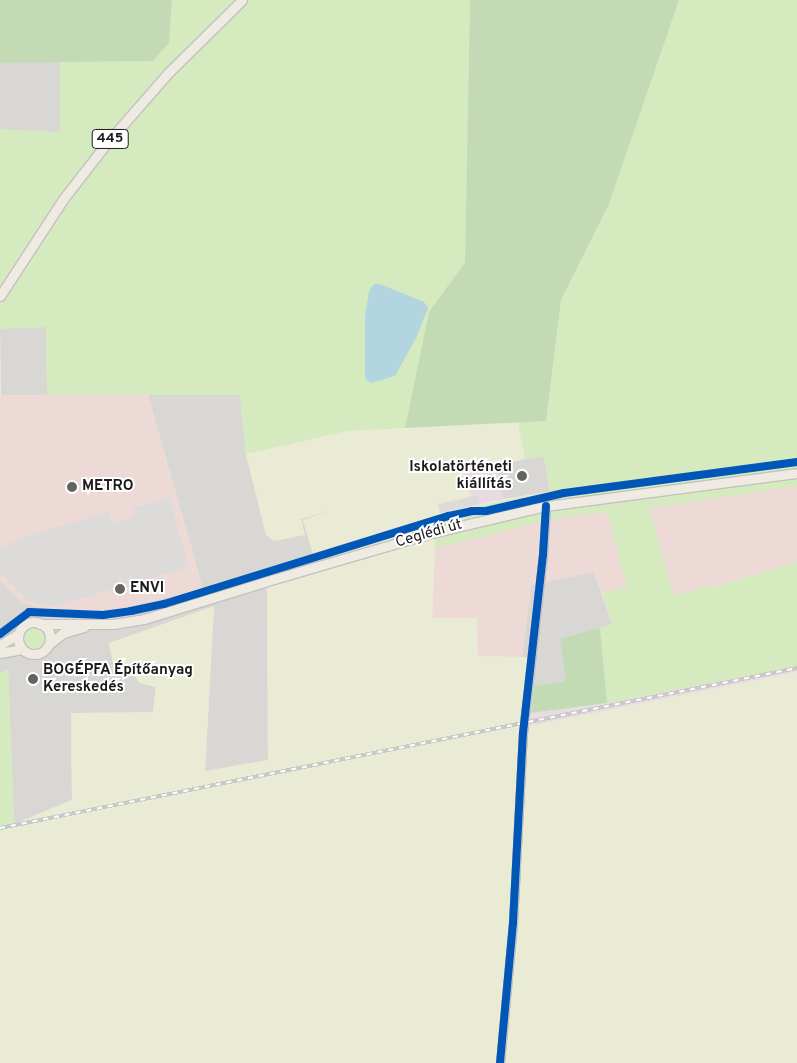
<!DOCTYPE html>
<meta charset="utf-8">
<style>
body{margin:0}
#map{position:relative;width:797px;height:1063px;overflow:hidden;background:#eae8e2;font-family:Overpass,sans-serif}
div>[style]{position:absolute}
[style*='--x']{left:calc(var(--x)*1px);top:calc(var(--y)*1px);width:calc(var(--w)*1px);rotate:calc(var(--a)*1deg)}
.residential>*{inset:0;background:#d9d7d4;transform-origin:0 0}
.commercial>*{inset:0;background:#eddad6}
.industrial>*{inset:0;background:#e8dbe2;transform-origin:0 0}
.farmland>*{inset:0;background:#eaebd4}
.grass>*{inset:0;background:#d5eabe}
.round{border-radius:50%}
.forest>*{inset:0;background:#c2dbb5}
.parking>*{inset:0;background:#dcdbd9;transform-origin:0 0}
.water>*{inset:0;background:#b3d5e0}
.roads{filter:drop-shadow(1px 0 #c2c2bf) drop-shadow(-1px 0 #c2c2bf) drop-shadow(0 1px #c2c2bf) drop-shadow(0 -1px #c2c2bf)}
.minor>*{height:7px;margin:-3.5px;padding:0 3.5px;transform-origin:3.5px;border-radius:3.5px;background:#fcfcfb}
.major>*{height:9px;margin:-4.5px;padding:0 4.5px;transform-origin:4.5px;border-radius:4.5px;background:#f0ebe2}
.major>.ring{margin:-4.5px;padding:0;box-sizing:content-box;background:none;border:9px solid #f0ebe2;border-radius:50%}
.rail>*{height:4px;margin-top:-2px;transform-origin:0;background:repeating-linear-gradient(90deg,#fff 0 5.5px,#c9c9c8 0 11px);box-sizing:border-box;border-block:1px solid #c9c9c8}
.cycleway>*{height:8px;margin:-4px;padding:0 4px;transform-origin:4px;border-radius:4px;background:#0057b8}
.dots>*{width:14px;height:14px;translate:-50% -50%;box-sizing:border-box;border:2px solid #fff;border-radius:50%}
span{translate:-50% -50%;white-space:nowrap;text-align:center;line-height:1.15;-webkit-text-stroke:4px #fff;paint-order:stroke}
.shield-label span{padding:1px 4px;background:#fff;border:1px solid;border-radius:4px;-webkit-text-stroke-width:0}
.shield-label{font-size:14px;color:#1b1b1b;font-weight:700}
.poi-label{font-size:15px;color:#1b1b1b;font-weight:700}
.right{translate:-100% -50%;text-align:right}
.left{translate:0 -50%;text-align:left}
.street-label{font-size:15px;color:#1b1b1b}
</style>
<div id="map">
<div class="residential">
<i style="left:60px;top:62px;width:70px;height:60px;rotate:90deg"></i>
<i style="left:46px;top:327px;width:68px;height:46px;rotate:89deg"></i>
<i style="clip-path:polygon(148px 395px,240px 395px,246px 454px,266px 534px,305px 535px,301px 519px,339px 507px,349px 544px,267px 569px,268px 760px,205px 772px,214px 607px,133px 674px,140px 683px,156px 686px,153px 713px,71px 713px,72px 800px,14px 824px,8px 670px,0 673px,0 580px,22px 603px,57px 611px,92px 611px,203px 589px)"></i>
<i style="left:544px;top:456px;width:36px;height:82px;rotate:81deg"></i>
<i style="clip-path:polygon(594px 572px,612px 624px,600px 628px,566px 681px,534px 686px,535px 658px,522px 657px,531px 585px)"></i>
</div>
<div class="commercial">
<i style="clip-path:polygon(0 395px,148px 395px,203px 589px,119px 610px,57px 611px,22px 603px,0 580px)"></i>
<i style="clip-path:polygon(797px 486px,797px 562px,710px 588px,709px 585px,674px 596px,649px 508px)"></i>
<i style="clip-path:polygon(607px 512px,627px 587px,602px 593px,594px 572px,531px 585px,522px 657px,478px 656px,432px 618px,435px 548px,556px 518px)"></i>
</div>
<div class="industrial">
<i style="left:495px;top:464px;width:35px;height:72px;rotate:75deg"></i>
<i style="clip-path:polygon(797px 666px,797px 672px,529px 726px,531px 713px,607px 703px)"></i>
</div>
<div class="farmland">
<i style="clip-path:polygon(518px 422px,525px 459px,465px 474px,474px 507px,433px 519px,435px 548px,432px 618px,477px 618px,478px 656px,535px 658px,529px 726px,797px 672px,797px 1063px,0 1063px,0 827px,14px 824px,72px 800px,71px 713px,153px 712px,156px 687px,140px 683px,133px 674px,115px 674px,109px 643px,214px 606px,205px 771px,268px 760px,267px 569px,313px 555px,303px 520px,329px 511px,301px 519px,305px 535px,274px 541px,266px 535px,246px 454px,347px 431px)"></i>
</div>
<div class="grass">
<i style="clip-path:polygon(172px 0,470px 0,465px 262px,429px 312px,405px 428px,347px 431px,246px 454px,240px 395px,47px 395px,46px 327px,0 329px,0 129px,60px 132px,60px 62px,153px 61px,169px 43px)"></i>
<i style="clip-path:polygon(679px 0,797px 0,797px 486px,649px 508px,674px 596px,709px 585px,711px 588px,797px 562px,797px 666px,607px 703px,600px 628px,612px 624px,602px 593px,627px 587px,607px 512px,556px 518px,435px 548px,433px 519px,474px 507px,550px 492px,544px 456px,525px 459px,518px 422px,546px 421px,561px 300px,609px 204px)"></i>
<i class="round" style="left:22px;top:627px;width:24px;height:24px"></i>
<i style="clip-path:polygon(8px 670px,14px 824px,0 827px,0 673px)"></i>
</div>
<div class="forest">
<i style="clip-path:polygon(0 0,172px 0,169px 43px,153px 61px,0 63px)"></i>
<i style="clip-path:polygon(470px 0,679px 0,609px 204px,561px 300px,546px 421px,405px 428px,429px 312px,465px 262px)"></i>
<i style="clip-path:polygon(600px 628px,607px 703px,531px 713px,534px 686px,566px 681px,560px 639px)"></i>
</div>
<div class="parking">
<i style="left:478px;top:495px;width:9px;height:41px;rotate:77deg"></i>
<i style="clip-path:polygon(170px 497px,188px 567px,56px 606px,37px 604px,27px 599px,0 573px,0 549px,23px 537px,108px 512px,111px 523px,135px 516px,133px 508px)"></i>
</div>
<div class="water">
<i style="clip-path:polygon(374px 284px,380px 284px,424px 302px,428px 308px,417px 336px,395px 376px,371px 383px,365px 378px,365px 316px,369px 291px)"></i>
</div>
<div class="roads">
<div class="minor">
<i style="--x:500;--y:1063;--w:141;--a:-84.7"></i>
<i style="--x:513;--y:923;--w:190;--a:-87"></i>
<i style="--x:523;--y:733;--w:179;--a:-83.6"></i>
<i style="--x:543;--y:555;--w:49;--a:-86.5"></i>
</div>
<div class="major">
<i style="--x:0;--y:296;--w:117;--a:-56.9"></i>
<i style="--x:64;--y:198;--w:68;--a:-52.1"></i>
<i style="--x:106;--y:144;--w:93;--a:-48.9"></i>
<i style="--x:167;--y:74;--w:105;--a:-44.6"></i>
<i class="ring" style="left:18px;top:622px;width:23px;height:23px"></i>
<i style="--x:40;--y:624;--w:73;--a:0"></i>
<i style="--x:113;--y:624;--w:31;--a:-9"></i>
<i style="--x:144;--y:619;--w:126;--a:-17.1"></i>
<i style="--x:264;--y:582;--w:178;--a:-16.3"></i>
<i style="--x:435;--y:532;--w:114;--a:-13.2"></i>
<i style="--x:546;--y:506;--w:253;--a:-7.5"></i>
<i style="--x:49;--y:644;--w:18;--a:-38"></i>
<i style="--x:63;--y:633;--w:22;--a:-16"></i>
<i style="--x:0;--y:645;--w:21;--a:-31"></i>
<i style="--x:0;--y:653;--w:22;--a:-10"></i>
</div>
</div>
<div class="rail">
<i style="--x:0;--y:828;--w:813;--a:-11.35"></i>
</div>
<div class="cycleway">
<i style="--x:0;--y:634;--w:36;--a:-37"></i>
<i style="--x:29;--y:612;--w:74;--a:2.3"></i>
<i style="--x:103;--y:615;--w:28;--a:-8"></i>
<i style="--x:131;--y:611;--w:34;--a:-12"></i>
<i style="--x:164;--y:604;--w:298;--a:-17.2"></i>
<i style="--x:449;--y:516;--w:24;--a:-12"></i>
<i style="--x:472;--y:511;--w:14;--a:0"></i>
<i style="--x:486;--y:511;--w:80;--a:-13"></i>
<i style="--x:564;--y:493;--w:235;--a:-7.6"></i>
<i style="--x:500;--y:1063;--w:141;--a:-84.7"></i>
<i style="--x:513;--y:923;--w:190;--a:-87"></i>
<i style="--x:523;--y:733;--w:179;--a:-83.6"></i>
<i style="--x:543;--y:555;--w:49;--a:-86.5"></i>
</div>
<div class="dots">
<i style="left:522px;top:476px;background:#636361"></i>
<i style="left:72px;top:487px;background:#636361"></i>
<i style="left:120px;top:589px;background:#636361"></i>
<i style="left:33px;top:679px;background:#636361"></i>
</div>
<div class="shield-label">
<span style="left:110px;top:139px">445</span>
</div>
<div class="poi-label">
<span class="right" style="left:512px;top:476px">Iskolatörténeti<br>kiállítás</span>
<span class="left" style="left:82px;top:487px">METRO</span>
<span class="left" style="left:130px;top:589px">ENVI</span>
<span class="left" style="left:43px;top:679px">BOGÉPFA Építőanyag<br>Kereskedés</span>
</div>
<div class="street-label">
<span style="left:429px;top:534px;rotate:-16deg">Ceglédi út</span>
</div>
</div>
